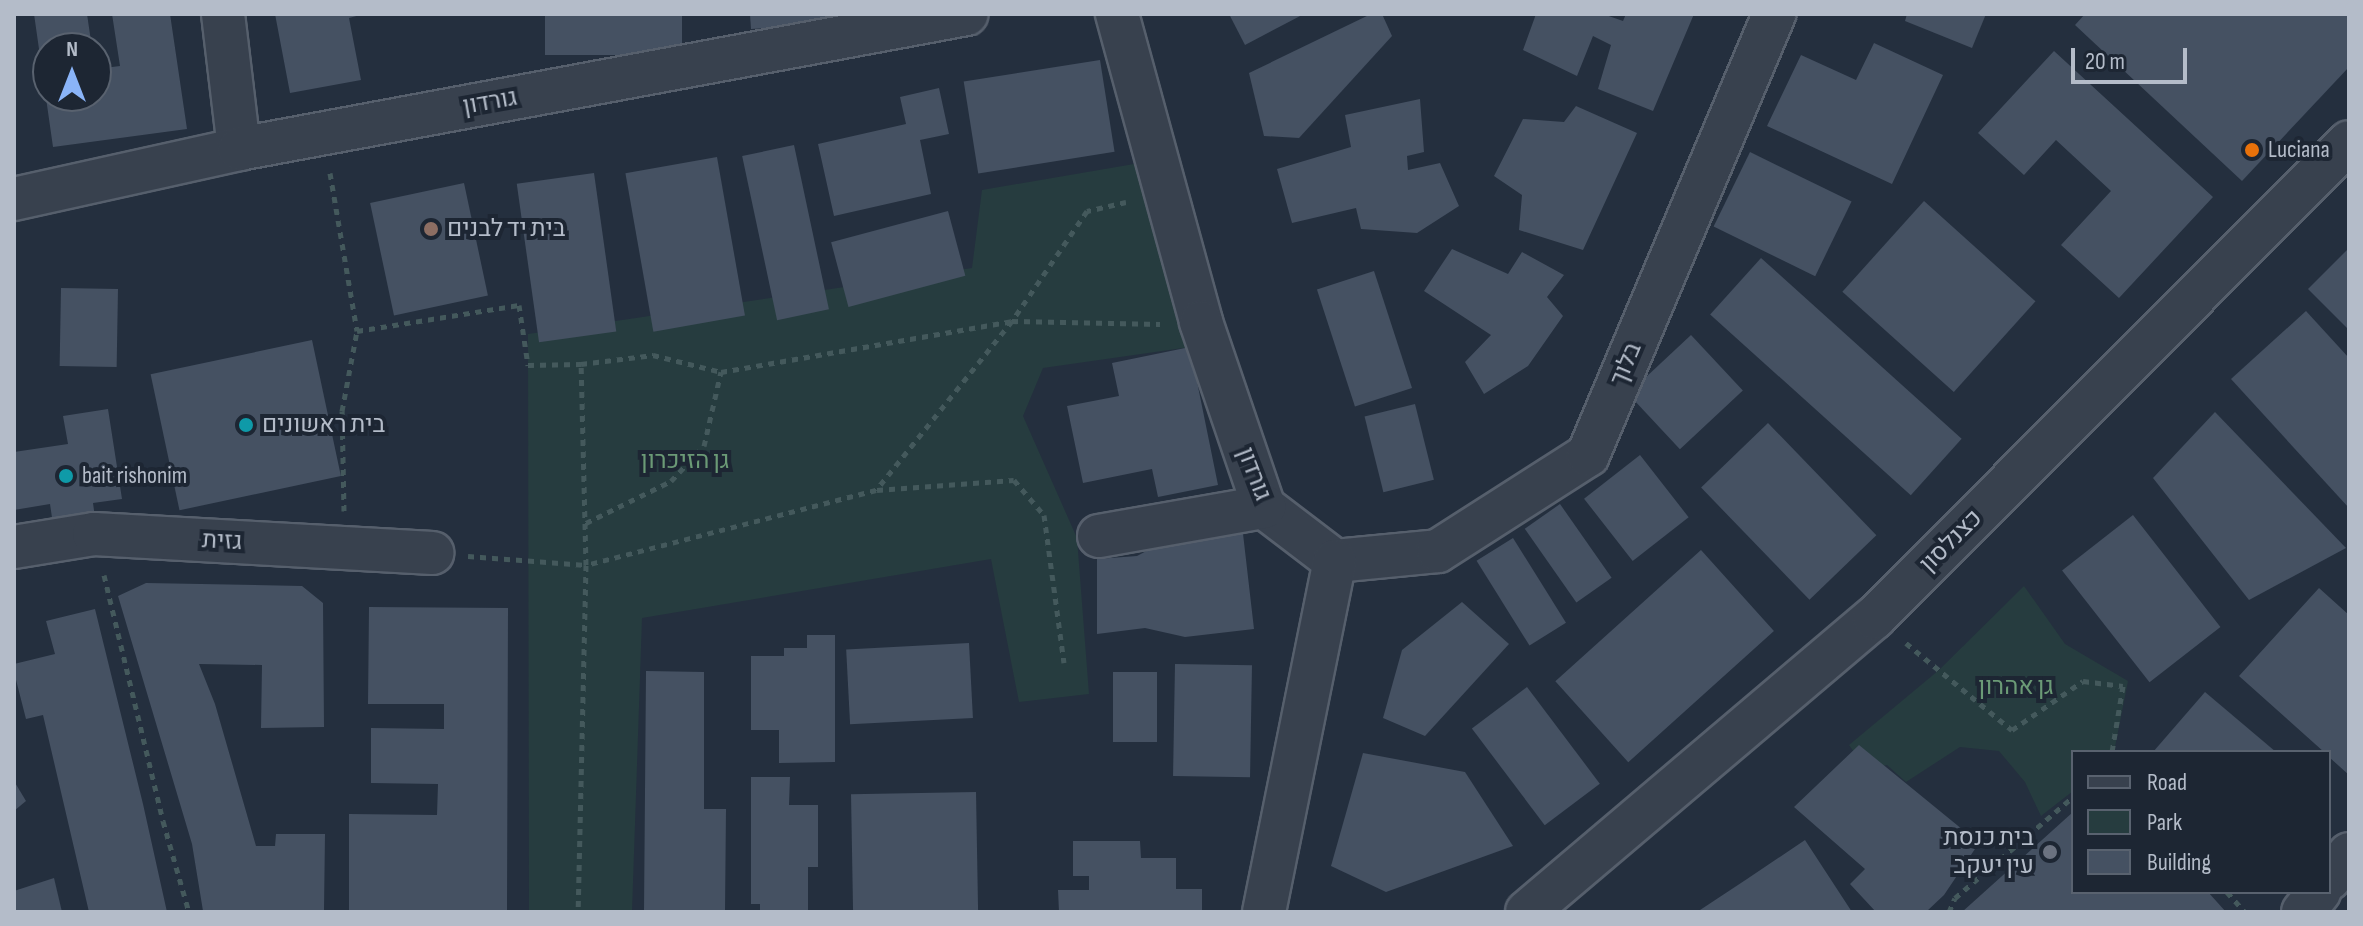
<!DOCTYPE html>
<meta charset="utf-8">
<style>
body{margin:0}
#map{position:relative;width:2363px;height:926px;overflow:hidden;background:#242f3e;font-family:"Sofia Sans Condensed",Heebo,sans-serif}
div>[style]{position:absolute}
[style*='--x']{left:calc(var(--x)*1px);top:calc(var(--y)*1px);width:calc(var(--w)*1px);rotate:calc(var(--a)*1deg)}
.green>*{inset:0;background:#263c3f}
.building>*{inset:0;background:#455162;transform-origin:0 0}
.path>*{height:5px;margin-top:-2.5px;transform-origin:0;background:repeating-linear-gradient(90deg,#44595c 0 6px,transparent 0 12px)}
.roads{filter:drop-shadow(2px 0 #565f6c) drop-shadow(-2px 0 #565f6c) drop-shadow(0 2px #565f6c) drop-shadow(0 -2px #565f6c)}
.minor>*{height:42px;margin:-21px;padding:0 21px;transform-origin:21px;border-radius:21px;background:#38414e}
.dots>*{width:22px;height:22px;translate:-50% -50%;box-sizing:border-box;border:4px solid #1d2633;border-radius:50%}
span{translate:-50% -50%;white-space:nowrap;text-align:center;line-height:1.15;-webkit-text-stroke:8px #1d2633;paint-order:stroke}
.street-label{font-size:24px;color:#b4bcc9}
.poi-label{font-size:24px;color:#b4bcc9}
.left{translate:0 -50%;text-align:left}
.right{translate:-100% -50%;text-align:right}
.park-label{font-size:24px;color:#6b9a76}
.frame{position:absolute;inset:0;border:16px solid #b4bcc9;pointer-events:none}
.legend{position:absolute;left:2071px;top:750px;width:260px;height:144px;box-sizing:border-box;background:#1d2633;border:2px solid #59626f;margin:0;padding:10px 14px;list-style:none;font-size:24px;color:#b4bcc9}
.legend li{display:flex;align-items:center;gap:16px;height:40px}
.legend b{width:40px;border:2px solid #59626f}
.north{position:absolute;left:32px;top:32px;width:80px;height:80px;box-sizing:border-box;background:#1d2633;border:2px solid #59626f;border-radius:50%;rotate:0deg;font-size:22px;font-weight:700;line-height:32px;text-align:center;color:#b4bcc9}
.north::after{content:'';display:block;margin:auto;width:28px;height:36px;background:#8ab4f8;clip-path:polygon(50% 0,100% 100%,50% 72%,0 100%)}
.scale{position:absolute;left:2071px;top:48px;width:116px;height:36px;box-sizing:border-box;border:4px solid #b4bcc9;border-top:0;padding-left:10px;font-size:24px;line-height:28px;white-space:nowrap;color:#b4bcc9;-webkit-text-stroke:6px #1d2633;paint-order:stroke}
</style>
<div id="map">
<div class="green">
<i style="clip-path:polygon(1134px 164px,1168px 194px,1190px 347px,1043px 368px,1023px 416px,1077px 538px,1089px 694px,1019px 702px,991px 559px,642px 618px,632px 912px,529px 912px,528px 334px,972px 268px,982px 190px)"></i>
<i style="clip-path:polygon(2024px 586px,2065px 644px,2128px 681px,2114px 752px,2073px 752px,2073px 791px,2041px 816px,2025px 782px,1999px 751px,1960px 747px,1906px 782px,1887px 765px,1867px 770px,1849px 745px,1939px 670px)"></i>
</div>
<div class="building">
<i style="clip-path:polygon(34px 14px,87px 14px,92px 48px,48px 48px,48px 96px,96px 96px,96px 69px,120px 66px,112px 14px,170px 14px,187px 129px,53px 147px)"></i>
<i style="clip-path:polygon(275px 14px,364px 14px,349px 18px,361px 80px,290px 93px)"></i>
<i style="left:545px;top:14px;width:137px;height:41px"></i>
<i style="clip-path:polygon(750px 14px,873px 14px,874px 22px,751px 29px)"></i>
<i style="clip-path:polygon(1229px 14px,1304px 14px,1245px 45px)"></i>
<i style="clip-path:polygon(1371px 14px,1382px 14px,1392px 36px,1299px 138px,1264px 136px,1249px 73px)"></i>
<i style="clip-path:polygon(1536px 14px,1603px 14px,1623px 21px,1626px 14px,1694px 14px,1653px 111px,1598px 89px,1611px 45px,1593px 36px,1577px 76px,1523px 50px)"></i>
<i style="clip-path:polygon(1907px 14px,1986px 14px,1972px 48px,1905px 21px)"></i>
<i style="clip-path:polygon(2085px 14px,2349px 14px,2349px 67px,2242px 181px,2075px 25px)"></i>
<i style="clip-path:polygon(1874px 43px,1943px 75px,1892px 184px,1767px 126px,1801px 55px,1856px 80px)"></i>
<i style="clip-path:polygon(2054px 51px,2213px 197px,2119px 298px,2061px 245px,2111px 191px,2056px 140px,2024px 175px,1978px 133px)"></i>
<i style="left:1100px;top:60px;width:93px;height:138px;rotate:81deg"></i>
<i style="clip-path:polygon(939px 88px,949px 134px,920px 140px,931px 194px,834px 216px,818px 144px,906px 124px,900px 97px)"></i>
<i style="clip-path:polygon(1420px 99px,1424px 152px,1407px 156px,1408px 170px,1440px 163px,1459px 206px,1417px 233px,1361px 229px,1356px 208px,1292px 223px,1277px 169px,1351px 147px,1345px 115px)"></i>
<i style="clip-path:polygon(1576px 106px,1637px 133px,1583px 250px,1519px 230px,1522px 195px,1494px 176px,1523px 119px,1564px 122px)"></i>
<i style="left:794px;top:145px;width:168px;height:53px;rotate:78deg"></i>
<i style="left:1750px;top:152px;width:113px;height:83px;rotate:26deg"></i>
<i style="left:717px;top:157px;width:161px;height:93px;rotate:80deg"></i>
<i style="left:594px;top:173px;width:160px;height:78px;rotate:82deg"></i>
<i style="left:464px;top:183px;width:115px;height:96px;rotate:78deg"></i>
<i style="left:1924px;top:201px;width:150px;height:122px;rotate:42deg"></i>
<i style="left:948px;top:211px;width:67px;height:121px;rotate:75deg"></i>
<i style="clip-path:polygon(2349px 248px,2349px 330px,2308px 289px)"></i>
<i style="clip-path:polygon(1452px 249px,1508px 274px,1522px 252px,1564px 275px,1547px 297px,1563px 316px,1528px 366px,1484px 394px,1465px 362px,1491px 335px,1424px 291px)"></i>
<i style="left:1761px;top:258px;width:270px;height:76px;rotate:42deg"></i>
<i style="left:1374px;top:271px;width:123px;height:60px;rotate:72deg"></i>
<i style="left:61px;top:288px;width:57px;height:78px;rotate:1deg"></i>
<i style="clip-path:polygon(2306px 311px,2349px 358px,2349px 508px,2231px 379px)"></i>
<i style="left:1691px;top:335px;width:76px;height:86px;rotate:47deg"></i>
<i style="left:312px;top:340px;width:139px;height:165px;rotate:78deg"></i>
<i style="clip-path:polygon(1190px 347px,1218px 485px,1158px 497px,1152px 469px,1083px 483px,1067px 406px,1119px 396px,1112px 363px)"></i>
<i style="left:1415px;top:404px;width:78px;height:52px;rotate:76deg"></i>
<i style="clip-path:polygon(108px 409px,122px 499px,93px 503px,96px 525px,54px 531px,50px 504px,14px 510px,14px 452px,68px 444px,63px 416px)"></i>
<i style="clip-path:polygon(2215px 412px,2346px 548px,2249px 600px,2153px 478px)"></i>
<i style="left:1768px;top:423px;width:156px;height:93px;rotate:46deg"></i>
<i style="left:1640px;top:455px;width:79px;height:71px;rotate:52deg"></i>
<i style="left:1560px;top:504px;width:90px;height:43px;rotate:55deg"></i>
<i style="left:2133px;top:515px;width:142px;height:90px;rotate:52deg"></i>
<i style="clip-path:polygon(1242px 525px,1254px 629px,1185px 637px,1145px 628px,1097px 634px,1097px 559px,1137px 556px,1182px 532px)"></i>
<i style="left:1513px;top:538px;width:100px;height:43px;rotate:58deg"></i>
<i style="left:1701px;top:550px;width:109px;height:196px;rotate:48deg"></i>
<i style="clip-path:polygon(146px 583px,302px 586px,323px 603px,324px 727px,261px 728px,262px 665px,199px 664px,215px 704px,256px 846px,275px 846px,276px 834px,325px 834px,324px 910px,203px 911px,192px 844px,118px 596px)"></i>
<i style="clip-path:polygon(2319px 588px,2349px 615px,2349px 775px,2329px 757px,2329px 752px,2324px 752px,2239px 676px)"></i>
<i style="clip-path:polygon(1462px 602px,1509px 644px,1425px 736px,1383px 718px,1402px 650px)"></i>
<i style="clip-path:polygon(369px 607px,508px 608px,507px 911px,349px 911px,349px 814px,437px 815px,438px 784px,371px 783px,371px 728px,444px 729px,444px 704px,368px 704px)"></i>
<i style="clip-path:polygon(95px 609px,143px 804px,167px 912px,89px 912px,43px 715px,26px 719px,14px 672px,14px 664px,55px 654px,46px 621px)"></i>
<i style="clip-path:polygon(807px 635px,835px 635px,835px 762px,779px 763px,779px 730px,751px 730px,751px 656px,784px 656px,784px 648px,807px 648px)"></i>
<i style="left:969px;top:643px;width:75px;height:123px;rotate:87deg"></i>
<i style="left:1175px;top:664px;width:77px;height:112px;rotate:1deg"></i>
<i style="clip-path:polygon(646px 671px,704px 672px,704px 809px,726px 809px,725px 912px,644px 912px)"></i>
<i style="left:1113px;top:672px;width:44px;height:70px"></i>
<i style="left:1527px;top:687px;width:121px;height:69px;rotate:53deg"></i>
<i style="clip-path:polygon(2205px 692px,2276px 752px,2153px 752px)"></i>
<i style="clip-path:polygon(1859px 745px,1979px 843px,1944px 895px,1926px 912px,1876px 912px,1850px 884px,1865px 869px,1794px 807px)"></i>
<i style="clip-path:polygon(1363px 753px,1465px 772px,1513px 846px,1386px 892px,1331px 866px)"></i>
<i style="clip-path:polygon(751px 777px,790px 777px,789px 805px,818px 805px,818px 867px,808px 867px,808px 912px,760px 912px,760px 904px,751px 904px)"></i>
<i style="clip-path:polygon(14px 781px,26px 801px,14px 811px)"></i>
<i style="left:976px;top:792px;width:120px;height:125px;rotate:89deg"></i>
<i style="clip-path:polygon(2073px 812px,2073px 892px,2208px 892px,2226px 912px,1962px 912px)"></i>
<i style="clip-path:polygon(1805px 840px,1852px 912px,1697px 912px,1747px 879px)"></i>
<i style="clip-path:polygon(1073px 841px,1140px 841px,1141px 858px,1176px 858px,1176px 889px,1202px 889px,1202px 912px,1059px 912px,1058px 890px,1089px 890px,1089px 876px,1073px 876px)"></i>
<i style="clip-path:polygon(54px 878px,62px 912px,14px 912px,14px 891px)"></i>
</div>
<div class="path">
<i style="--x:330;--y:173;--w:160;--a:80.3"></i>
<i style="--x:1126;--y:202;--w:40;--a:167"></i>
<i style="--x:1087;--y:211;--w:133;--a:124.3"></i>
<i style="--x:1012;--y:321;--w:217;--a:128.8"></i>
<i style="--x:876;--y:490;--w:300;--a:165.5"></i>
<i style="--x:586;--y:565;--w:201;--a:-91.4"></i>
<i style="--x:581;--y:364;--w:73;--a:-7.1"></i>
<i style="--x:653;--y:355;--w:70;--a:14"></i>
<i style="--x:721;--y:372;--w:295;--a:-9.9"></i>
<i style="--x:1012;--y:321;--w:148;--a:1.2"></i>
<i style="--x:877;--y:490;--w:137;--a:-4.2"></i>
<i style="--x:1014;--y:480;--w:46;--a:49.4"></i>
<i style="--x:1044;--y:515;--w:149;--a:82.3"></i>
<i style="--x:344;--y:511;--w:100;--a:-91.1"></i>
<i style="--x:342;--y:411;--w:81;--a:-79.4"></i>
<i style="--x:357;--y:331;--w:164;--a:-9.1"></i>
<i style="--x:519;--y:305;--w:61;--a:81.5"></i>
<i style="--x:528;--y:365;--w:53;--a:-1.1"></i>
<i style="--x:586;--y:523;--w:95;--a:-26.3"></i>
<i style="--x:671;--y:481;--w:48;--a:-46.7"></i>
<i style="--x:704;--y:446;--w:76;--a:-77.1"></i>
<i style="--x:468;--y:556;--w:118;--a:4.4"></i>
<i style="--x:586;--y:565;--w:347;--a:91.3"></i>
<i style="--x:104;--y:575;--w:253;--a:76.5"></i>
<i style="--x:163;--y:821;--w:95;--a:74.1"></i>
<i style="--x:1906;--y:643;--w:137;--a:39.4"></i>
<i style="--x:2012;--y:730;--w:86;--a:-34.6"></i>
<i style="--x:2083;--y:681;--w:40;--a:7.1"></i>
<i style="--x:2123;--y:686;--w:67;--a:99.5"></i>
<i style="--x:2227;--y:892;--w:27;--a:48"></i>
<i style="--x:1949;--y:912;--w:15;--a:-67"></i>
<i style="--x:1955;--y:898;--w:155;--a:-40.6"></i>
</div>
<div class="roads">
<div class="minor">
<i style="--x:223;--y:14;--w:136;--a:83.2"></i>
<i style="--x:1117;--y:14;--w:319;--a:74.7"></i>
<i style="--x:1201;--y:322;--w:195;--a:71.2"></i>
<i style="--x:1264;--y:507;--w:89;--a:37.3"></i>
<i style="--x:14;--y:199;--w:230;--a:-12.5"></i>
<i style="--x:239;--y:149;--w:740;--a:-10.51"></i>
<i style="--x:1099;--y:536;--w:168;--a:-10"></i>
<i style="--x:14;--y:547;--w:81;--a:-9.2"></i>
<i style="--x:94;--y:534;--w:339;--a:3.2"></i>
<i style="--x:1335;--y:561;--w:103;--a:-5.5"></i>
<i style="--x:1438;--y:551;--w:178;--a:-32.6"></i>
<i style="--x:1588;--y:455;--w:479;--a:-67.1"></i>
<i style="--x:2329;--y:879;--w:32;--a:-51"></i>
<i style="--x:1264;--y:912;--w:358;--a:-78.6"></i>
<i style="--x:1527;--y:912;--w:455;--a:-40.3"></i>
<i style="--x:1874;--y:618;--w:672;--a:-45.06"></i>
<i style="--x:2303;--y:912;--w:26;--a:-51"></i>
</div>
</div>
<div class="dots">
<i style="left:2252px;top:150px;background:#e8710a"></i>
<i style="left:431px;top:229px;background:#8d6e63"></i>
<i style="left:246px;top:425px;background:#0f9aa8"></i>
<i style="left:66px;top:476px;background:#0f9aa8"></i>
<i style="left:2050px;top:852px;background:#6b7280"></i>
</div>
<div class="street-label">
<span style="left:490px;top:102px;rotate:-10deg">גורדון</span>
<span style="left:1626px;top:364px;rotate:-67deg">בלוך</span>
<span style="left:1254px;top:474px;rotate:69deg">גורדון</span>
<span style="left:222px;top:541px;rotate:3deg">גזית</span>
<span style="left:1951px;top:541px;rotate:-45deg">כצנלסון</span>
</div>
<div class="poi-label">
<span class="left" style="left:2268px;top:150px">Luciana</span>
<span class="left" style="left:447px;top:229px">בית יד לבנים</span>
<span class="left" style="left:262px;top:425px">בית ראשונים</span>
<span class="left" style="left:82px;top:476px">bait rishonim</span>
<span class="right" style="left:2034px;top:852px">בית כנסת<br>עין יעקב</span>
</div>
<div class="park-label">
<span style="left:685px;top:461px">גן הזיכרון</span>
<span style="left:2016px;top:687px">גן אהרון</span>
</div>
<div class="frame"></div>
<ul class="legend">
<li><b style="height:10px;background:#38414e"></b>Road</li>
<li><b style="height:22px;background:#263c3f"></b>Park</li>
<li><b style="height:22px;background:#455162"></b>Building</li>
</ul>
<div class="north">N</div>
<div class="scale">20 m</div>
</div>
